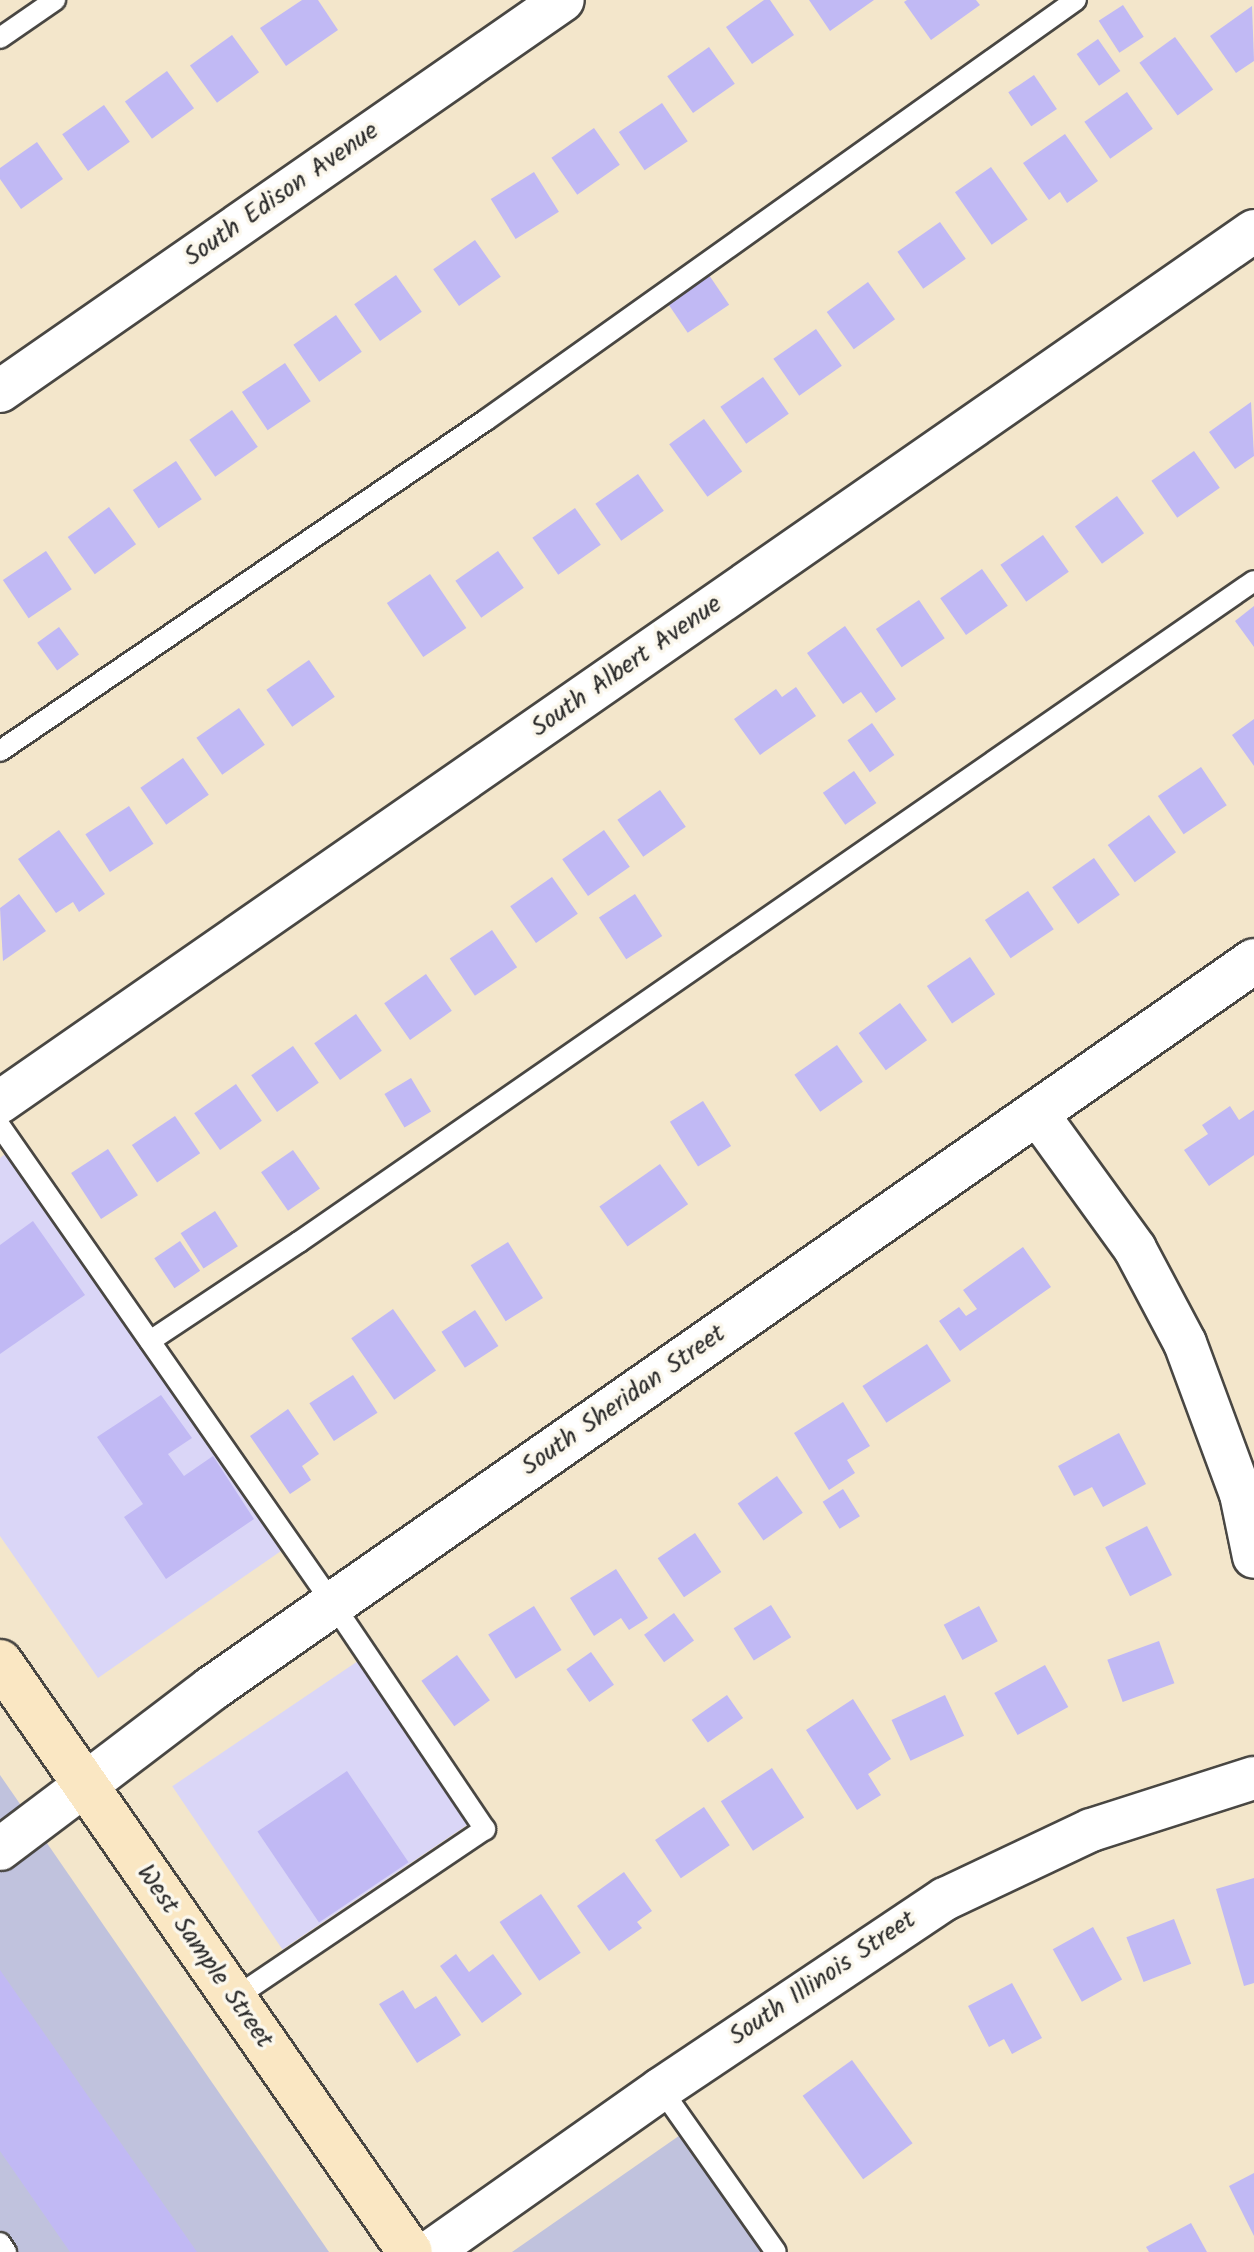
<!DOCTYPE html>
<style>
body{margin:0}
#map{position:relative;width:1254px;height:2252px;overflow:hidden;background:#f3e6cb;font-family:Kalam,sans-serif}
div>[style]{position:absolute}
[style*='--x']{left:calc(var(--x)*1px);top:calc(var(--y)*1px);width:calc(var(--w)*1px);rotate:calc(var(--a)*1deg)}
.built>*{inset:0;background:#dad6f7;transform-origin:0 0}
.industrial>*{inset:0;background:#c0c2dd}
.building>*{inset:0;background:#c1b9f4;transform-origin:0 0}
.roads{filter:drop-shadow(2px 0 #494743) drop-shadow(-2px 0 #494743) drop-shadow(0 2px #494743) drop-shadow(0 -2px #494743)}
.service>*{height:20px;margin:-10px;padding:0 10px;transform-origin:10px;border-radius:10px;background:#fff}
.minor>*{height:42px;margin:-21px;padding:0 21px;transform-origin:21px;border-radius:21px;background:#fff}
.tertiary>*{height:44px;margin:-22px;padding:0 22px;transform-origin:22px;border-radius:22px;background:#fff}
.secondary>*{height:44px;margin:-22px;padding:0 22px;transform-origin:22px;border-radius:22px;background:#fae7c3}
span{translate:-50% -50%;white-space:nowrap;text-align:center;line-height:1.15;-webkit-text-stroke:7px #fbf7ec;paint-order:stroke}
.street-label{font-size:26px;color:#2b2b2b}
</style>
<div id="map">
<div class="built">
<i style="clip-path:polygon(9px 1151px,281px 1551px,98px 1678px,0 1536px,0 1158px)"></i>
<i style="left:358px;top:1661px;width:197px;height:224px;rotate:56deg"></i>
</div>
<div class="industrial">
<i style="clip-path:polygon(0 1775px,329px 2252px,0 2252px)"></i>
<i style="clip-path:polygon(686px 2131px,769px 2252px,512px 2252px)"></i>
</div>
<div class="building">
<i style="clip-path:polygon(302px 0,318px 0,338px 30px,286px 66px,260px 28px)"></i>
<i style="clip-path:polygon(764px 0,770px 0,794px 35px,752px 64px,726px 27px)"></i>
<i style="clip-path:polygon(809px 0,874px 0,830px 31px)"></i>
<i style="clip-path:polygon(907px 0,976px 0,980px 5px,931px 40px,904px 2px)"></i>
<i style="left:1123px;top:5px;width:38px;height:29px;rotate:57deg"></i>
<i style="clip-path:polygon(1252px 6px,1254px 61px,1236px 73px,1210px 36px)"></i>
<i style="left:232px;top:35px;width:46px;height:52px;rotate:54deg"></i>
<i style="left:1175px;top:37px;width:65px;height:44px;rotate:54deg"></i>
<i style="left:1098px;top:39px;width:39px;height:26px;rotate:55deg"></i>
<i style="left:709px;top:47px;width:45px;height:51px;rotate:55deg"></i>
<i style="left:167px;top:71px;width:46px;height:52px;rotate:54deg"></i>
<i style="left:1034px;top:75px;width:41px;height:31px;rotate:56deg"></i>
<i style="left:1127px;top:92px;width:45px;height:52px;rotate:55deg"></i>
<i style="left:662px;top:103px;width:46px;height:52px;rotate:56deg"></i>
<i style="left:104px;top:105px;width:45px;height:51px;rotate:55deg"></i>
<i style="left:594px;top:128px;width:45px;height:52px;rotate:55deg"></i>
<i style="clip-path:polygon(1065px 134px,1098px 181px,1067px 203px,1060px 192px,1049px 200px,1023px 163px)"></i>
<i style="clip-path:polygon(37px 142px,63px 179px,21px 209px,0 179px,0 168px)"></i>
<i style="left:991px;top:167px;width:64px;height:44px;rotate:55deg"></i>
<i style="left:534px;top:172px;width:47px;height:51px;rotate:58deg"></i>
<i style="left:940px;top:222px;width:45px;height:52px;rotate:55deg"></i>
<i style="left:475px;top:240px;width:45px;height:51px;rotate:55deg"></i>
<i style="left:396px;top:275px;width:45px;height:51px;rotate:55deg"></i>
<i style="left:709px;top:275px;width:36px;height:50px;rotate:56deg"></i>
<i style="left:868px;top:282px;width:46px;height:51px;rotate:54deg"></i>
<i style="left:336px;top:315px;width:45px;height:52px;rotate:55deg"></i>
<i style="left:816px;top:329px;width:45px;height:52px;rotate:55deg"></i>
<i style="left:285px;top:363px;width:46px;height:52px;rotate:56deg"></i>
<i style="left:763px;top:377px;width:45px;height:52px;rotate:55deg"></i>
<i style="clip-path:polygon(1251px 402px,1254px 456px,1235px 469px,1209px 432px)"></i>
<i style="left:232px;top:410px;width:45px;height:52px;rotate:55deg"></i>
<i style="left:704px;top:419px;width:65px;height:43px;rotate:54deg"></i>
<i style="left:1194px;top:451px;width:45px;height:52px;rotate:55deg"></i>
<i style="left:176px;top:461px;width:46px;height:52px;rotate:56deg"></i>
<i style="left:638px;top:474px;width:45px;height:52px;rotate:55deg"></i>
<i style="left:1117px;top:496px;width:46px;height:52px;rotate:54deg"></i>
<i style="left:109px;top:507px;width:46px;height:51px;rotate:54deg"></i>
<i style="left:575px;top:508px;width:45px;height:52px;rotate:55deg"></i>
<i style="left:1043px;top:535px;width:45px;height:52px;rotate:55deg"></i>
<i style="left:46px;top:551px;width:46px;height:52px;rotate:56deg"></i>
<i style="left:498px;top:551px;width:45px;height:52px;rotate:55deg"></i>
<i style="left:982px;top:569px;width:45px;height:51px;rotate:55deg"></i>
<i style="left:430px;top:574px;width:65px;height:52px;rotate:56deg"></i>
<i style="left:919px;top:600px;width:46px;height:52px;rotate:56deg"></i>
<i style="clip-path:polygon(1254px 606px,1254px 647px,1235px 621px)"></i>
<i style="clip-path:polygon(845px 626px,896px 699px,876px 713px,861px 692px,843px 704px,807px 653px)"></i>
<i style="left:59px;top:627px;width:34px;height:27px;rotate:54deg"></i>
<i style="left:309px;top:660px;width:45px;height:52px;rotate:55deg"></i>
<i style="clip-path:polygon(796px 687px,816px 716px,760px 755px,734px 719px,776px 689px,782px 697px)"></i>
<i style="left:239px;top:708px;width:45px;height:52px;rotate:55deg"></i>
<i style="clip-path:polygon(1254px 719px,1254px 766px,1232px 735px)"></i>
<i style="left:872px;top:723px;width:39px;height:30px;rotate:55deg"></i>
<i style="left:183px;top:758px;width:45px;height:52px;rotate:55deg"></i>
<i style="left:1201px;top:767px;width:46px;height:52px;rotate:56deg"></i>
<i style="left:854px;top:771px;width:39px;height:38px;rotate:55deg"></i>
<i style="left:660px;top:790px;width:45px;height:52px;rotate:55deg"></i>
<i style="left:129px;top:806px;width:45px;height:52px;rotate:57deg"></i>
<i style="left:1149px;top:815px;width:46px;height:51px;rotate:54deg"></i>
<i style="clip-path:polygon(59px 830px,105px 894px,79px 912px,73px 902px,56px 913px,18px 859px)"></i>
<i style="left:604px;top:830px;width:45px;height:51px;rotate:55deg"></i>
<i style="left:1094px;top:858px;width:45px;height:51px;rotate:55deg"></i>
<i style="left:552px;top:877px;width:45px;height:51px;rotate:55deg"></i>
<i style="left:1028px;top:891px;width:46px;height:52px;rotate:56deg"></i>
<i style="clip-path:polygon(19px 894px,46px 931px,3px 961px,0 908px)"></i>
<i style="left:635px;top:894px;width:50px;height:43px;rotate:57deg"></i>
<i style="left:492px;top:930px;width:45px;height:51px;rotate:56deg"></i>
<i style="left:970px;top:957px;width:45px;height:52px;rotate:56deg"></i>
<i style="left:426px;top:974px;width:45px;height:51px;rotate:55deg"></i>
<i style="left:900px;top:1003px;width:46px;height:51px;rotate:54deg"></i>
<i style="left:356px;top:1014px;width:45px;height:51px;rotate:55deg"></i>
<i style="left:837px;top:1045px;width:45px;height:52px;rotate:55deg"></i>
<i style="left:293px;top:1046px;width:45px;height:51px;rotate:55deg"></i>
<i style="left:411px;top:1078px;width:39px;height:31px;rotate:59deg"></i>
<i style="left:236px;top:1084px;width:45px;height:51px;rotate:55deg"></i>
<i style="left:703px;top:1101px;width:53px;height:39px;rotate:58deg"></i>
<i style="clip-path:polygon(1230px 1106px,1239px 1120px,1254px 1110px,1254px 1155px,1209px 1186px,1184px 1150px,1208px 1134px,1202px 1125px)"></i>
<i style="left:175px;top:1116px;width:45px;height:52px;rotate:56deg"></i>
<i style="left:108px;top:1149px;width:55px;height:44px;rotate:57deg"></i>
<i style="left:293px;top:1150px;width:47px;height:39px;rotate:55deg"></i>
<i style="left:660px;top:1164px;width:49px;height:74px;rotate:55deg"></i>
<i style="left:215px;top:1211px;width:42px;height:41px;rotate:57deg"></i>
<i style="clip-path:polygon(33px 1221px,85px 1295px,0 1354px,0 1245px)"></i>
<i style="left:180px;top:1241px;width:36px;height:31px;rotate:56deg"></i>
<i style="left:508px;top:1242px;width:66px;height:44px;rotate:58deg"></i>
<i style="clip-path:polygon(1023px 1247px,1051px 1287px,960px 1351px,939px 1321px,959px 1307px,966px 1316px,977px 1309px,963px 1290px)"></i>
<i style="left:393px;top:1309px;width:75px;height:51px;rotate:55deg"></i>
<i style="left:475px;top:1310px;width:43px;height:40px;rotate:57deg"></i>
<i style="left:927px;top:1344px;width:44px;height:77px;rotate:57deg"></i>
<i style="left:353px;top:1375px;width:45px;height:52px;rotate:57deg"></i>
<i style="clip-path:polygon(161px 1395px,192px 1438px,168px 1454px,184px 1476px,213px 1456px,254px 1519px,166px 1579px,124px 1517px,143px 1504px,97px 1437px)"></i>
<i style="clip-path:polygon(843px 1402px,870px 1446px,847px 1460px,855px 1473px,829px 1490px,794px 1433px)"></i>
<i style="clip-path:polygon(288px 1409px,319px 1454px,302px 1466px,311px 1480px,290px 1494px,250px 1436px)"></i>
<i style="clip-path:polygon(1119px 1433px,1146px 1484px,1103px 1507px,1092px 1487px,1074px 1496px,1058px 1466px)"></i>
<i style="left:777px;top:1476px;width:45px;height:48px;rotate:55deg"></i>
<i style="left:843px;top:1489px;width:32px;height:24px;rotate:58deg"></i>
<i style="left:1147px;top:1526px;width:55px;height:47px;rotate:63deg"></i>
<i style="left:695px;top:1533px;width:47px;height:45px;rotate:56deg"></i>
<i style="clip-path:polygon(616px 1569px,648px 1618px,629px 1630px,621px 1618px,594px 1636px,570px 1598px)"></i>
<i style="left:771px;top:1605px;width:38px;height:44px;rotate:58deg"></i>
<i style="left:534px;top:1606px;width:52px;height:54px;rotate:58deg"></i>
<i style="left:979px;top:1606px;width:40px;height:40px;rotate:62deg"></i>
<i style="left:674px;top:1613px;width:34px;height:37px;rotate:54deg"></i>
<i style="left:1159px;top:1641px;width:45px;height:55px;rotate:70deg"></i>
<i style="left:591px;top:1652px;width:40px;height:30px;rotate:55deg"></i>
<i style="left:457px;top:1655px;width:56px;height:44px;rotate:54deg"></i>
<i style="left:1045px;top:1665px;width:48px;height:58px;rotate:61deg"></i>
<i style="left:727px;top:1695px;width:28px;height:43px;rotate:55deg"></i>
<i style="left:945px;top:1695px;width:45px;height:59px;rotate:65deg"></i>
<i style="clip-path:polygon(853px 1699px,891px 1759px,868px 1774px,881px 1795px,857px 1810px,806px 1730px)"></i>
<i style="left:772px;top:1768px;width:59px;height:61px;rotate:57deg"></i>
<i style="left:347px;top:1771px;width:110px;height:108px;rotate:56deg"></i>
<i style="left:704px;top:1807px;width:46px;height:59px;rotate:56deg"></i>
<i style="clip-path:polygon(624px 1872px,652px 1911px,637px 1922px,642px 1928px,609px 1951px,577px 1906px)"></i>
<i style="clip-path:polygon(1254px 1878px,1254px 1983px,1244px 1986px,1216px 1889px)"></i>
<i style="left:541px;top:1894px;width:71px;height:50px;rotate:56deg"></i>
<i style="left:1174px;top:1919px;width:48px;height:51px;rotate:69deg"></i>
<i style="left:1093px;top:1927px;width:60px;height:46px;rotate:61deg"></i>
<i style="clip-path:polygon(456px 1954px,469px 1972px,493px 1954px,522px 1994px,482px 2023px,440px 1966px)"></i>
<i style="clip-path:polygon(0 1970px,197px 2252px,70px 2252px,0 2151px)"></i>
<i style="clip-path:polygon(1012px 1983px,1042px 2038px,1012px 2054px,1004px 2039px,989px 2047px,968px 2006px)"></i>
<i style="clip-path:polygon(403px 1990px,415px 2009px,436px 1996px,461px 2035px,417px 2063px,379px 2004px)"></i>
<i style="left:852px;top:2060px;width:103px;height:61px;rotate:54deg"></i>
<i style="clip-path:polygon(1254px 2173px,1254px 2236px,1229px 2186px)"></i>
<i style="clip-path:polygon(1191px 2223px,1207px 2252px,1149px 2252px,1146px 2247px)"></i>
</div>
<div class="roads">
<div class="service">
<i style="--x:0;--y:38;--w:67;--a:-34.6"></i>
<i style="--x:0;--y:751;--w:588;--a:-34.26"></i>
<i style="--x:486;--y:420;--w:724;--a:-35.45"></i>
<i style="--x:0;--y:1126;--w:583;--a:55.14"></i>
<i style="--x:333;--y:1604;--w:272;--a:56"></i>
<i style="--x:485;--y:1829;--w:304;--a:146"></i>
<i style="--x:150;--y:1341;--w:179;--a:-33.6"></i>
<i style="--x:299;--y:1242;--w:1161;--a:-34.69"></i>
<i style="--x:661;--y:2089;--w:199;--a:54.8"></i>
<i style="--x:0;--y:2243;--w:11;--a:56"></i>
</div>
<div class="minor">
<i style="--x:0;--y:391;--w:685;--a:-34.78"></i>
<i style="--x:0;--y:1102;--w:1527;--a:-34.78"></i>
<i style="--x:1036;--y:1112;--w:169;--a:54.1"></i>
<i style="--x:1135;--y:1249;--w:106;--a:62"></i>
<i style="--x:1185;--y:1343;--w:161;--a:69.7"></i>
<i style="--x:1241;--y:1494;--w:64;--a:78.3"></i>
<i style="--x:0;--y:1849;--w:106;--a:-37"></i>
<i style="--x:430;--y:2252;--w:283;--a:-35.2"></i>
<i style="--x:661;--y:2089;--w:342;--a:-33.8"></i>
<i style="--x:945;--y:1899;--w:161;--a:-25.3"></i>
<i style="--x:1091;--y:1830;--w:171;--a:-17.7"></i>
</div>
<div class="tertiary">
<i style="--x:85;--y:1785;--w:158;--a:-37.3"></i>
<i style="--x:211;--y:1689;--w:1272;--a:-34.91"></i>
</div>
<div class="secondary">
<i style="--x:0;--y:1662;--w:718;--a:55.2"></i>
</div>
</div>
<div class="street-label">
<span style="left:282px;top:195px;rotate:-35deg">South Edison Avenue</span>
<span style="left:627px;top:667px;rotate:-35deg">South Albert Avenue</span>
<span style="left:624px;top:1401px;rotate:-35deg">South Sheridan Street</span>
<span style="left:204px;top:1957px;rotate:55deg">West Sample Street</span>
<span style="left:823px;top:1979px;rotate:-34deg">South Illinois Street</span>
</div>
</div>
